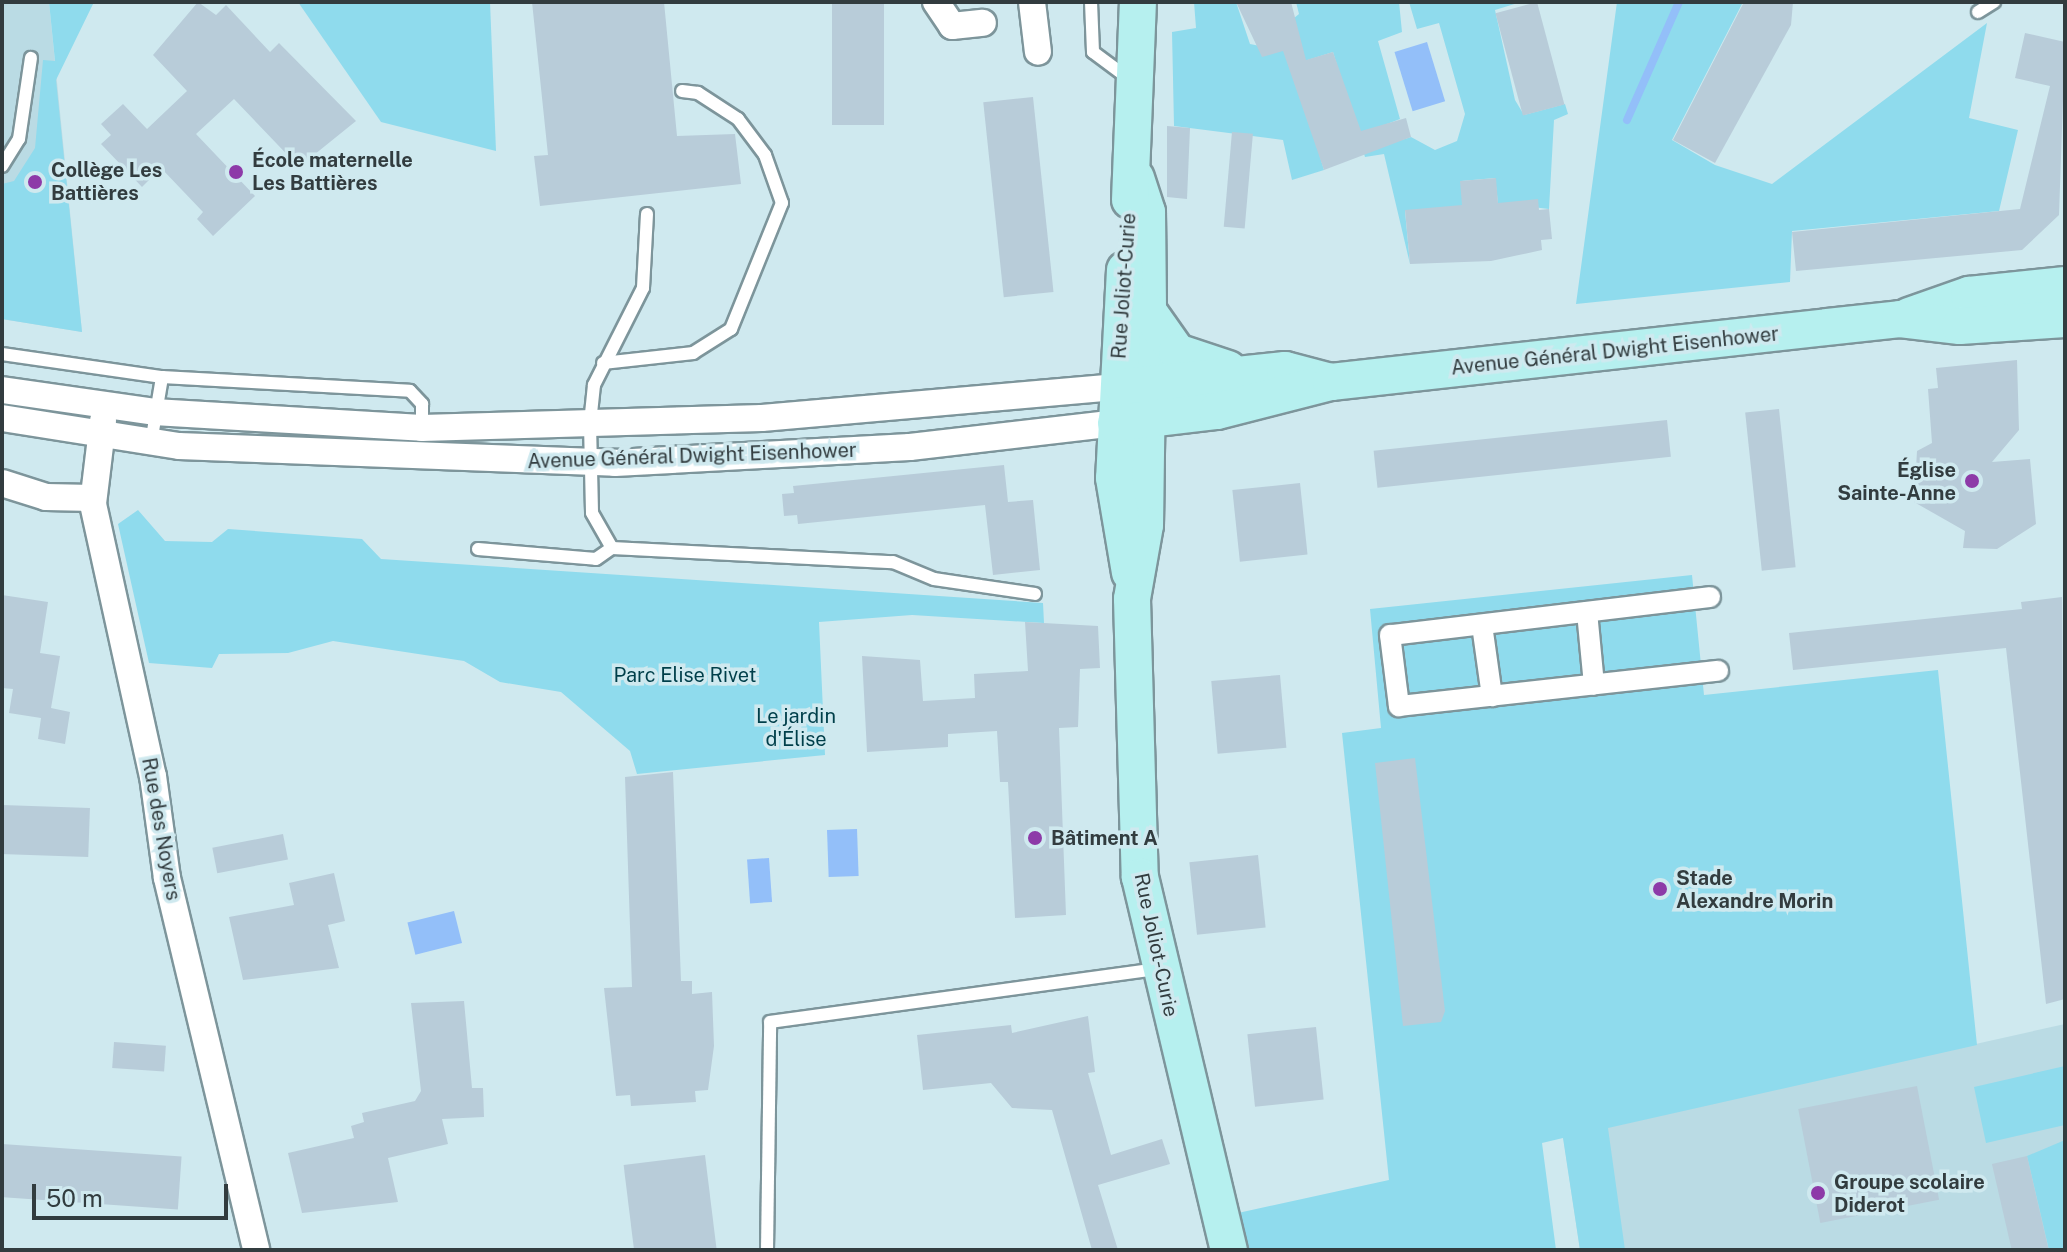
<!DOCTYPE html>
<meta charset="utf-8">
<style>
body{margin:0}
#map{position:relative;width:2067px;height:1252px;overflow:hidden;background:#cfe9ef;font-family:"Public Sans",sans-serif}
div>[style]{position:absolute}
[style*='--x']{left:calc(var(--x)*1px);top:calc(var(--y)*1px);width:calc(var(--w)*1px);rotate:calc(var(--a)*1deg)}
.built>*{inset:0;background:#badbe4}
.green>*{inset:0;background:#8fdbed}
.water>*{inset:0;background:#93bff9;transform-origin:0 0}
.stream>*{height:8px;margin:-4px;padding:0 4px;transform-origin:4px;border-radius:4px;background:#93bff9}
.building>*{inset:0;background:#b8ccd9;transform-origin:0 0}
.roads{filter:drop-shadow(2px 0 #7d959b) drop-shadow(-2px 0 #7d959b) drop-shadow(0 2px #7d959b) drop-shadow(0 -2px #7d959b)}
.service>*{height:12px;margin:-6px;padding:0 6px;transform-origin:6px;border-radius:6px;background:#fff}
.pedestrian>*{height:20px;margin:-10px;padding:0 10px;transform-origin:10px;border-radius:10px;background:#fff}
.minor>*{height:26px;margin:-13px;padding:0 13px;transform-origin:13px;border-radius:13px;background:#fff}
.secondary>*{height:36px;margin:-18px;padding:0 18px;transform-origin:18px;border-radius:18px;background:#b6f0ef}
.dots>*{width:22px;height:22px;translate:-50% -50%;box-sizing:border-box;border:4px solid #cfe9ef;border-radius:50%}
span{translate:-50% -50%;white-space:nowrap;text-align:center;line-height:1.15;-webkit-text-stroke:7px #cfe9ef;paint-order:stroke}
.poi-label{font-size:20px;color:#323c3f;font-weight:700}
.left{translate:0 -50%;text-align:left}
.right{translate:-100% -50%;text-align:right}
.street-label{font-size:20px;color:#323c3f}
.park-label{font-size:20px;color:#003f4a}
.frame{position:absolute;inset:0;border:4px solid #323c3f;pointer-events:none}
.scale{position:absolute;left:32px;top:1184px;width:196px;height:36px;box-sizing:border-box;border:4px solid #323c3f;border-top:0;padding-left:10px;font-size:24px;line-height:28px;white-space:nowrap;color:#323c3f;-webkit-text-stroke:6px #cfe9ef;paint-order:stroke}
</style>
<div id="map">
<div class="built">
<i style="clip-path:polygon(2px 2px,49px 2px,82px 332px,2px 319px)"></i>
<i style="clip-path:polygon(2065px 1024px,2065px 1250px,1580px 1250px,1563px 1136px)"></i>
</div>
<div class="green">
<i style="clip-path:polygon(49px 2px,94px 2px,56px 80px,82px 332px,2px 319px,2px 184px,14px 181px,35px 148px,43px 60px,55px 61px)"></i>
<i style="clip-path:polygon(298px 2px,490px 2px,496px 151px,381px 122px)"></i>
<i style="clip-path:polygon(1194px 2px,1236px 2px,1250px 44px,1260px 46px,1299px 14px,1296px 2px,1399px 2px,1402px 32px,1378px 41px,1400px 119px,1387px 124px,1392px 143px,1411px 137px,1435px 150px,1457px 141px,1465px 114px,1439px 23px,1417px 29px,1409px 2px,1521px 2px,1495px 10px,1515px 100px,1524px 115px,1565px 104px,1568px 114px,1554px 120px,1549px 209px,1498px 203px,1495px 178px,1461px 181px,1463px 206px,1405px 211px,1410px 264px,1384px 154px,1365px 157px,1333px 52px,1292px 65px,1324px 170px,1292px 180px,1283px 140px,1174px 126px,1172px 32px,1196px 28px)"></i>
<i style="clip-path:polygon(1617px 2px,1743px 2px,1672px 140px,1715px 165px,1772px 184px,1987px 23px,1969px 118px,2018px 130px,1999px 211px,1792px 231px,1790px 282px,1576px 304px)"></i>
<i style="clip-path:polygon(138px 510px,165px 541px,212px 542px,228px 529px,362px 539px,381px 559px,1043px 603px,1044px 623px,912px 615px,819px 622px,825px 755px,637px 774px,630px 751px,561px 692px,500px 682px,464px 661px,333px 641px,288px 653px,219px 654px,212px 668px,149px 663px,118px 524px)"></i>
<i style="clip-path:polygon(1692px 575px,1704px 695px,1938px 670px,1977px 1045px,1608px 1128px,1625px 1250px,1580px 1250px,1563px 1138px,1542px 1143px,1556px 1250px,1249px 1250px,1238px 1213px,1389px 1180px,1342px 733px,1381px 728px,1370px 609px)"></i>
<i style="clip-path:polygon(2065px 1066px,2065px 1125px,1986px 1143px,1974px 1087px)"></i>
<i style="clip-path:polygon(2065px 1140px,2065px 1250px,2049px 1250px,2027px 1156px)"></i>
</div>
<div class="water">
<i style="left:1427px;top:42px;width:62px;height:34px;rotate:73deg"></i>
<i style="left:857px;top:829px;width:47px;height:30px;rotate:88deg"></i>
<i style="left:769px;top:858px;width:44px;height:22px;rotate:86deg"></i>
<i style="left:454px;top:911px;width:33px;height:48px;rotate:76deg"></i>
</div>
<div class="stream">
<i style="--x:1627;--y:120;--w:129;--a:-66.2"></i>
</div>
<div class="building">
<i style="clip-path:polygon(198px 2px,216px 15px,226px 5px,270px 52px,279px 43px,356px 121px,299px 167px,234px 99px,196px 134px,255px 196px,213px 236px,197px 219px,203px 212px,161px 168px,142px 187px,101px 144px,111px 135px,101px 124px,123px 104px,147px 129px,187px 91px,153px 55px)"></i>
<i style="clip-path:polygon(532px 2px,664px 2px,677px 136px,735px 134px,741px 184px,540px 206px,534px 156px,548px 155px)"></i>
<i style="left:832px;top:2px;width:52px;height:123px"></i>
<i style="clip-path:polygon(1236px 2px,1291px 2px,1306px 60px,1333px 52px,1361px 131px,1406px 118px,1411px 137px,1324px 170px,1283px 51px,1262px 57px)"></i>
<i style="left:1537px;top:2px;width:106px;height:43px;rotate:75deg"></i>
<i style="clip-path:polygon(1744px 2px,1793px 2px,1791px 25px,1715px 163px,1673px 140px)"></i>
<i style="clip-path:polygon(2025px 33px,2065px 42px,2059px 215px,2022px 250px,1796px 271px,1792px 232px,2020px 209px,2050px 86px,2015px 78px)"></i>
<i style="left:1033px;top:97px;width:196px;height:50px;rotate:84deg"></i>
<i style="clip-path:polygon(1167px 126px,1190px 128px,1187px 199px,1167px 197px)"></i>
<i style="left:1232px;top:132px;width:21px;height:95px;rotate:5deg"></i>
<i style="clip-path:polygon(1496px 178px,1498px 203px,1538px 199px,1539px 210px,1549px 209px,1552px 239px,1541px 240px,1542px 250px,1491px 261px,1410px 264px,1405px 210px,1462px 205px,1460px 181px)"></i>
<i style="clip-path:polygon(2017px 360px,2019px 430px,1992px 462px,2030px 459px,2036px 524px,1997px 549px,1963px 548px,1965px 531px,1914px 502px,1917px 451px,1932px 443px,1928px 389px,1938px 388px,1936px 368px)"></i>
<i style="left:1779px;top:409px;width:159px;height:34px;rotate:84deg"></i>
<i style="left:1667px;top:420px;width:37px;height:295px;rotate:84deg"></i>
<i style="clip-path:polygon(1004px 465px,1008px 502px,1033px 500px,1040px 570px,993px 575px,985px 505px,798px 524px,797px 515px,784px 516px,782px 494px,794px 493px,793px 486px)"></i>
<i style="left:1300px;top:483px;width:72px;height:68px;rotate:84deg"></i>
<i style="clip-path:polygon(2px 595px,48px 602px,40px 653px,60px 656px,51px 708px,70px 712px,65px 744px,38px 739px,41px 718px,9px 713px,13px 689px,2px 688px)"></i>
<i style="clip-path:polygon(2062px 597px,2065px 999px,2046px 1004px,2006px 648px,1793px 670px,1789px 633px,2022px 609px,2021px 602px)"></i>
<i style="clip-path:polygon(1025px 622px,1098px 626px,1100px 668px,1080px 669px,1078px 727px,1059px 728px,1066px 915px,1015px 918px,1008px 782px,1000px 782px,997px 731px,948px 734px,948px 747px,867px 752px,862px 656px,920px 660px,923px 701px,975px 698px,974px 674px,1028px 671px)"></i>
<i style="left:1280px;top:675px;width:73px;height:69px;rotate:85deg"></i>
<i style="clip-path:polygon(1415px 758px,1445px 1011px,1441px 1022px,1403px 1026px,1375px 763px)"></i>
<i style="clip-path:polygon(673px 772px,681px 981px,692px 981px,692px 994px,712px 992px,714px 1046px,708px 1090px,695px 1091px,696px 1102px,631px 1106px,630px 1095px,616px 1096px,604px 988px,632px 987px,625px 777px)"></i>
<i style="left:2px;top:805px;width:88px;height:49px;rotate:2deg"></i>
<i style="left:283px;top:834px;width:26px;height:72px;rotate:79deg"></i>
<i style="left:1258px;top:855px;width:73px;height:69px;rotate:84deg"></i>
<i style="clip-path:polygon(334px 873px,345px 921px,328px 925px,339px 968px,243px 980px,229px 917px,294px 905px,289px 883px)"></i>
<i style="clip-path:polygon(464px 1001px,472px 1088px,483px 1088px,484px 1117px,442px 1119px,448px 1144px,388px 1158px,398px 1202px,302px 1213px,288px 1153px,354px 1138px,351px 1126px,364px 1122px,362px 1113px,415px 1101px,421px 1091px,411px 1003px)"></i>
<i style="clip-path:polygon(1088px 1016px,1095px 1072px,1088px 1073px,1111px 1155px,1162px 1139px,1170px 1164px,1098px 1185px,1118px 1250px,1092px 1250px,1052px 1110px,1012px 1108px,991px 1083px,923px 1090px,917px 1035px,1011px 1025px,1012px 1033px)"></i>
<i style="left:1316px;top:1027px;width:73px;height:69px;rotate:84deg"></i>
<i style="left:114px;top:1042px;width:52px;height:26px;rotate:4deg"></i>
<i style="left:1917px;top:1086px;width:116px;height:121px;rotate:79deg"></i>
<i style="left:2px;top:1144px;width:180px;height:53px;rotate:4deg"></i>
<i style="left:705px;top:1155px;width:96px;height:82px;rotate:83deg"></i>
<i style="left:2027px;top:1156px;width:97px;height:36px;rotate:77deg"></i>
</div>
<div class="roads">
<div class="service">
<i style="--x:1091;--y:2;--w:50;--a:87.7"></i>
<i style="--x:1093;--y:52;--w:44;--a:36.6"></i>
<i style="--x:1978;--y:12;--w:19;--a:-32"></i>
<i style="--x:2;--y:166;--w:32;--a:-58"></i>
<i style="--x:19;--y:139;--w:82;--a:-81.6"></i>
<i style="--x:647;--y:214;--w:74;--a:93.1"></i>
<i style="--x:643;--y:288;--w:109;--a:116.8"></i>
<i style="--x:594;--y:385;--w:39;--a:96"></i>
<i style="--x:590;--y:424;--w:89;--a:88.7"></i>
<i style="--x:592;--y:513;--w:40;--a:60.3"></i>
<i style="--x:612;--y:548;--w:281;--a:2.9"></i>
<i style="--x:893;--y:562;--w:44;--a:22.5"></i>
<i style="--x:934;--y:579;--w:102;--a:8.4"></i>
<i style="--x:2;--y:354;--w:162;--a:8.2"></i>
<i style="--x:162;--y:377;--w:248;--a:3.2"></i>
<i style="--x:410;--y:391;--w:18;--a:47"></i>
<i style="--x:422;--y:404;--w:25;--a:90"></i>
<i style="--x:603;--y:363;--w:91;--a:-6.3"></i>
<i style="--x:693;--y:353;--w:45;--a:-32.3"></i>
<i style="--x:731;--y:329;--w:136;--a:-68"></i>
<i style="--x:782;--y:203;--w:51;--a:-109.5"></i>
<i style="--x:765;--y:155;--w:45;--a:-126.9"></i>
<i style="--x:738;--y:119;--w:48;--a:-147"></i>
<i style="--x:698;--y:93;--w:16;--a:-173"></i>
<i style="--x:151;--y:443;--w:67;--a:-80.5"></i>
<i style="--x:478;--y:549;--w:118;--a:4.8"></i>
<i style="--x:596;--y:559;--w:19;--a:-35"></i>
<i style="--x:767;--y:1250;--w:228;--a:-89.2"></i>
<i style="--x:770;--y:1022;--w:391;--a:-7.8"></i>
</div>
<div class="pedestrian">
<i style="--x:1710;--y:597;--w:322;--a:173.2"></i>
<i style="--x:1390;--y:635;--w:72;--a:82.8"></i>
<i style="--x:1399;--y:706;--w:321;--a:-6.3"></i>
<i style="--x:1587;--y:612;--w:73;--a:84.5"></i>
<i style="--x:1482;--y:625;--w:72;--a:82"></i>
</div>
<div class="minor">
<i style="--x:936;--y:2;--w:29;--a:56"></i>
<i style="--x:952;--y:26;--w:31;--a:-6"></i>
<i style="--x:1032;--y:2;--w:50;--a:83.2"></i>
<i style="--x:2;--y:390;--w:154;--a:8.2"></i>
<i style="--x:154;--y:412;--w:268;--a:3.4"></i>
<i style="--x:422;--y:428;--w:340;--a:-1.7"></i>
<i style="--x:762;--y:418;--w:357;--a:-5"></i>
<i style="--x:2;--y:418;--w:179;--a:9"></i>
<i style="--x:179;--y:446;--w:436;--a:2.2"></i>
<i style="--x:615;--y:463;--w:295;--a:-3.1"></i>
<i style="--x:910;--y:447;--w:207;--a:-6.6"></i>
<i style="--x:103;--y:421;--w:84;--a:96.9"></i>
<i style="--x:93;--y:504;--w:279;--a:77.6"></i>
<i style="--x:153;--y:776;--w:103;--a:82.2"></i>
<i style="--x:167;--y:878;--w:382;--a:76.5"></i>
<i style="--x:2;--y:483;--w:46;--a:17.7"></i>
<i style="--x:46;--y:497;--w:47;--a:1.2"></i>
</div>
<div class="secondary">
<i style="--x:1136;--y:178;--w:36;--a:72"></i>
<i style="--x:1147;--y:212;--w:99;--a:89.4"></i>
<i style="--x:1148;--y:311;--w:214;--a:90.8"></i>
<i style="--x:1145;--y:525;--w:75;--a:100"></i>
<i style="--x:1132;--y:599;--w:278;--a:88.4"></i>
<i style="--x:1140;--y:877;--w:383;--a:76.6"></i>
<i style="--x:1130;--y:200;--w:198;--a:-87.7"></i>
<i style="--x:1125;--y:270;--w:208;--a:93"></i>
<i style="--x:1114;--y:478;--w:96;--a:80.4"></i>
<i style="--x:1148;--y:311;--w:50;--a:54.7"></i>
<i style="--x:1177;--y:352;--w:54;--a:18.4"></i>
<i style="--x:1909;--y:316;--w:64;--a:-19.3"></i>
<i style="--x:1969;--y:295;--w:97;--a:-5.9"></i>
<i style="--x:1123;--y:387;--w:163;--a:-6"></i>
<i style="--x:1285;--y:370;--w:48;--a:14.6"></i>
<i style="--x:1116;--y:423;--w:102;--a:-6.8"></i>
<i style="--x:1217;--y:411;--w:118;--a:-14.3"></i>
<i style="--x:1331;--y:382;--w:572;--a:-6.32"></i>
<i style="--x:1900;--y:319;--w:60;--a:6.7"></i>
<i style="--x:1960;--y:326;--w:105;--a:-3.8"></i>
</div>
</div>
<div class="dots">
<i style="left:236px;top:172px;background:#8d3aa8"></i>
<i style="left:35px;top:182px;background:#8d3aa8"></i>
<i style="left:1972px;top:481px;background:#8d3aa8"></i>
<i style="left:1035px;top:838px;background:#8d3aa8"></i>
<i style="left:1660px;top:889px;background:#8d3aa8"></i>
<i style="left:1818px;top:1193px;background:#8d3aa8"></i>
</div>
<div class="poi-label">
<span class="left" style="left:252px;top:172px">École maternelle<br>Les Battières</span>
<span class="left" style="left:51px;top:182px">Collège Les<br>Battières</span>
<span class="right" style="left:1956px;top:482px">Église<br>Sainte-Anne</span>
<span class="left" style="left:1051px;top:838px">Bâtiment A</span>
<span class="left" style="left:1676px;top:890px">Stade<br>Alexandre Morin</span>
<span class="left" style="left:1834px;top:1194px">Groupe scolaire<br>Diderot</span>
</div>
<div class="street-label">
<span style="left:1124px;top:286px;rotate:-86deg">Rue Joliot-Curie</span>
<span style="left:1615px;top:351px;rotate:-6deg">Avenue Général Dwight Eisenhower</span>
<span style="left:692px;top:456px;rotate:-2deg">Avenue Général Dwight Eisenhower</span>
<span style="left:161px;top:829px;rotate:80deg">Rue des Noyers</span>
<span style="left:1156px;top:945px;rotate:78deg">Rue Joliot-Curie</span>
</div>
<div class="park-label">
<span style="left:685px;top:675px">Parc Elise Rivet</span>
<span style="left:796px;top:728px">Le jardin<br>d'Élise</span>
</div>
<div class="frame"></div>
<div class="scale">50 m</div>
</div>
